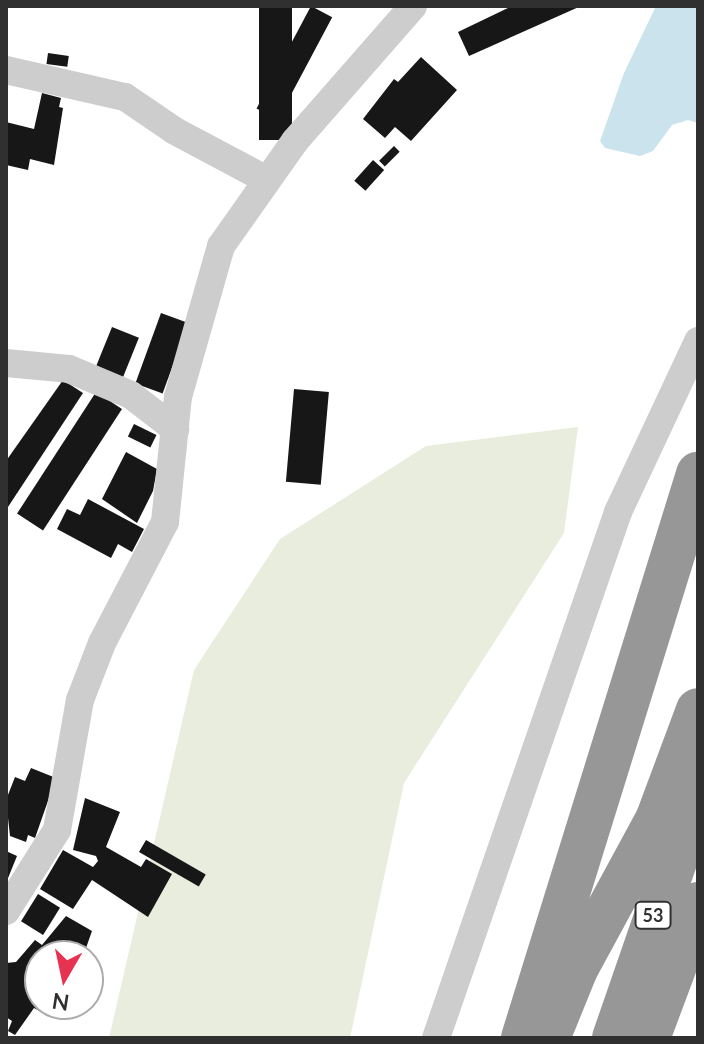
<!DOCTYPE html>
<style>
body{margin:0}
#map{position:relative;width:704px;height:1044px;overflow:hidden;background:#fff;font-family:Lato,sans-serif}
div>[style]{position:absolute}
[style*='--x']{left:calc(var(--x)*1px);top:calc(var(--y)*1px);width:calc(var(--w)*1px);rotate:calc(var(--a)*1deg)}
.green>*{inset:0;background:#e8edde}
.water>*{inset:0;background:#cae3ed}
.building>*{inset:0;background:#171717;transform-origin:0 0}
.street>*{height:28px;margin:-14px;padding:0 14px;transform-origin:14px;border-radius:14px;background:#cdcdcd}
.highway>*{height:44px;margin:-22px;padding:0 22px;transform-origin:22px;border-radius:22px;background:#979797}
span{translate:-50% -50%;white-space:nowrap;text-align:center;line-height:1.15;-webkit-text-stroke:8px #fff;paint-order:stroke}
.shield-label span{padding:2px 6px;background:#fff;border:2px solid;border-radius:6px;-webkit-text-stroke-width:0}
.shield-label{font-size:18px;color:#303030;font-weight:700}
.frame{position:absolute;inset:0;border:8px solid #303030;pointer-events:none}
.north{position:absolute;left:24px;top:940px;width:80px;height:80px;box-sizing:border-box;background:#fff;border:2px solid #acacac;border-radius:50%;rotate:189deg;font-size:22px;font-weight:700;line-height:32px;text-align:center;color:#303030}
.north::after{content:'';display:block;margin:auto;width:28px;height:36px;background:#e73352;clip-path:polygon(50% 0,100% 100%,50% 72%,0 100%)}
</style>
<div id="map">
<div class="green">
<i style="clip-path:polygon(578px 427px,564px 533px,404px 783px,350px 1038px,109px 1038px,194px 670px,280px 539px,426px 446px)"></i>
</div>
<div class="water">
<i style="clip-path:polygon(656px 6px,698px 6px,698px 123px,688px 120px,672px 125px,653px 151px,640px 156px,605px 148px,600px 141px,624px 73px)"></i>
</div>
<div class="building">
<i style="left:259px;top:6px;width:33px;height:134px"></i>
<i style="left:311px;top:6px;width:24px;height:116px;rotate:28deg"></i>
<i style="clip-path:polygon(512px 6px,581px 6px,469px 56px,458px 32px)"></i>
<i style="left:48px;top:53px;width:21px;height:11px;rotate:8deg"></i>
<i style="clip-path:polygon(421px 57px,457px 90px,411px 141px,395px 127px,385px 138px,363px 119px,394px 79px,398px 82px)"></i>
<i style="clip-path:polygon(42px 93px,61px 98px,59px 107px,63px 108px,54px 165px,30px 159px,28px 170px,6px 165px,6px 122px,34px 129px)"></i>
<i style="left:394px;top:146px;width:8px;height:21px;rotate:45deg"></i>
<i style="left:373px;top:160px;width:15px;height:28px;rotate:42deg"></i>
<i style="left:161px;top:313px;width:29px;height:75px;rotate:20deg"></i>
<i style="left:112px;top:327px;width:29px;height:43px;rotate:22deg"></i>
<i style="clip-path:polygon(63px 380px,83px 393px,6px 510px,6px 461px)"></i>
<i style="left:294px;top:389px;width:35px;height:93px;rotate:5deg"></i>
<i style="left:96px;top:392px;width:31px;height:145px;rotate:33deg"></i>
<i style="left:134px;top:424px;width:25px;height:14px;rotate:26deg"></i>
<i style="clip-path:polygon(126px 452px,157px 469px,153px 491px,137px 523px,102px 499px)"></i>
<i style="clip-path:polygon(88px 499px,144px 529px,132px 552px,118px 544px,111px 558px,57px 529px,67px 509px,80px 515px)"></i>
<i style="clip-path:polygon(31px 768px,56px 778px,35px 838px,28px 835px,26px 842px,10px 836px,6px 800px,15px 777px,25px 781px)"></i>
<i style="clip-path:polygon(85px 798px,120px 812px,106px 847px,141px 867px,146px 859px,172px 874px,148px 917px,92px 880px,73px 909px,40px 889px,63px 850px,93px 867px,98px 861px,96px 856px,73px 850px)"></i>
<i style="left:146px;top:840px;width:69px;height:14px;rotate:30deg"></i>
<i style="clip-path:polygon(6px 851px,17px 856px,6px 883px)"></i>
<i style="left:38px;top:894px;width:26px;height:32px;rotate:32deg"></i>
<i style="clip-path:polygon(66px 916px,92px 931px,86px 948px,81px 956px,40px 956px,40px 1004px,51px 1004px,45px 1014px,34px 1008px,15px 1035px,8px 1031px,12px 1021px,6px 1017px,6px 963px,16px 962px,35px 940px,42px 945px)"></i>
</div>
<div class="street">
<i style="--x:6;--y:70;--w:122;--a:12.8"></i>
<i style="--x:125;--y:97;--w:60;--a:34.2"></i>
<i style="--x:175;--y:131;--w:104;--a:28"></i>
<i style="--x:6;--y:363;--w:63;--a:5.4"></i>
<i style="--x:69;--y:369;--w:67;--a:22.8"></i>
<i style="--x:131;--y:395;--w:56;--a:37.7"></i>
<i style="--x:6;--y:911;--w:96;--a:-57.8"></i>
<i style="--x:57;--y:830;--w:132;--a:-80"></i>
<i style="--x:80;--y:700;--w:61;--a:-68.9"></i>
<i style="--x:102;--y:643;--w:136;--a:-62.5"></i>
<i style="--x:165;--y:522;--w:126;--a:-84.1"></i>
<i style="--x:178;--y:397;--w:157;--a:-74.1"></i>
<i style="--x:221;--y:246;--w:128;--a:-54.8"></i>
<i style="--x:295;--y:141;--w:179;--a:-48.8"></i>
<i style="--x:436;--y:1038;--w:557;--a:-70.91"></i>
<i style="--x:618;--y:512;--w:189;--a:-64.9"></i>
</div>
<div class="highway">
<i style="--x:523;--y:1038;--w:591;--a:-72.76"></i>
<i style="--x:548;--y:1038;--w:74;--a:-67.9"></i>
<i style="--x:576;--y:969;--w:170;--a:-61.5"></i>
<i style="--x:657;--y:820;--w:117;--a:-69.6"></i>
<i style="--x:614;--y:1038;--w:257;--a:-70.9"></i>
<i style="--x:648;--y:1038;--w:143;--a:-69.5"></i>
</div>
<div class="shield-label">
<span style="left:653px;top:915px">53</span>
</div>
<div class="frame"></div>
<div class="north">N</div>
</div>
